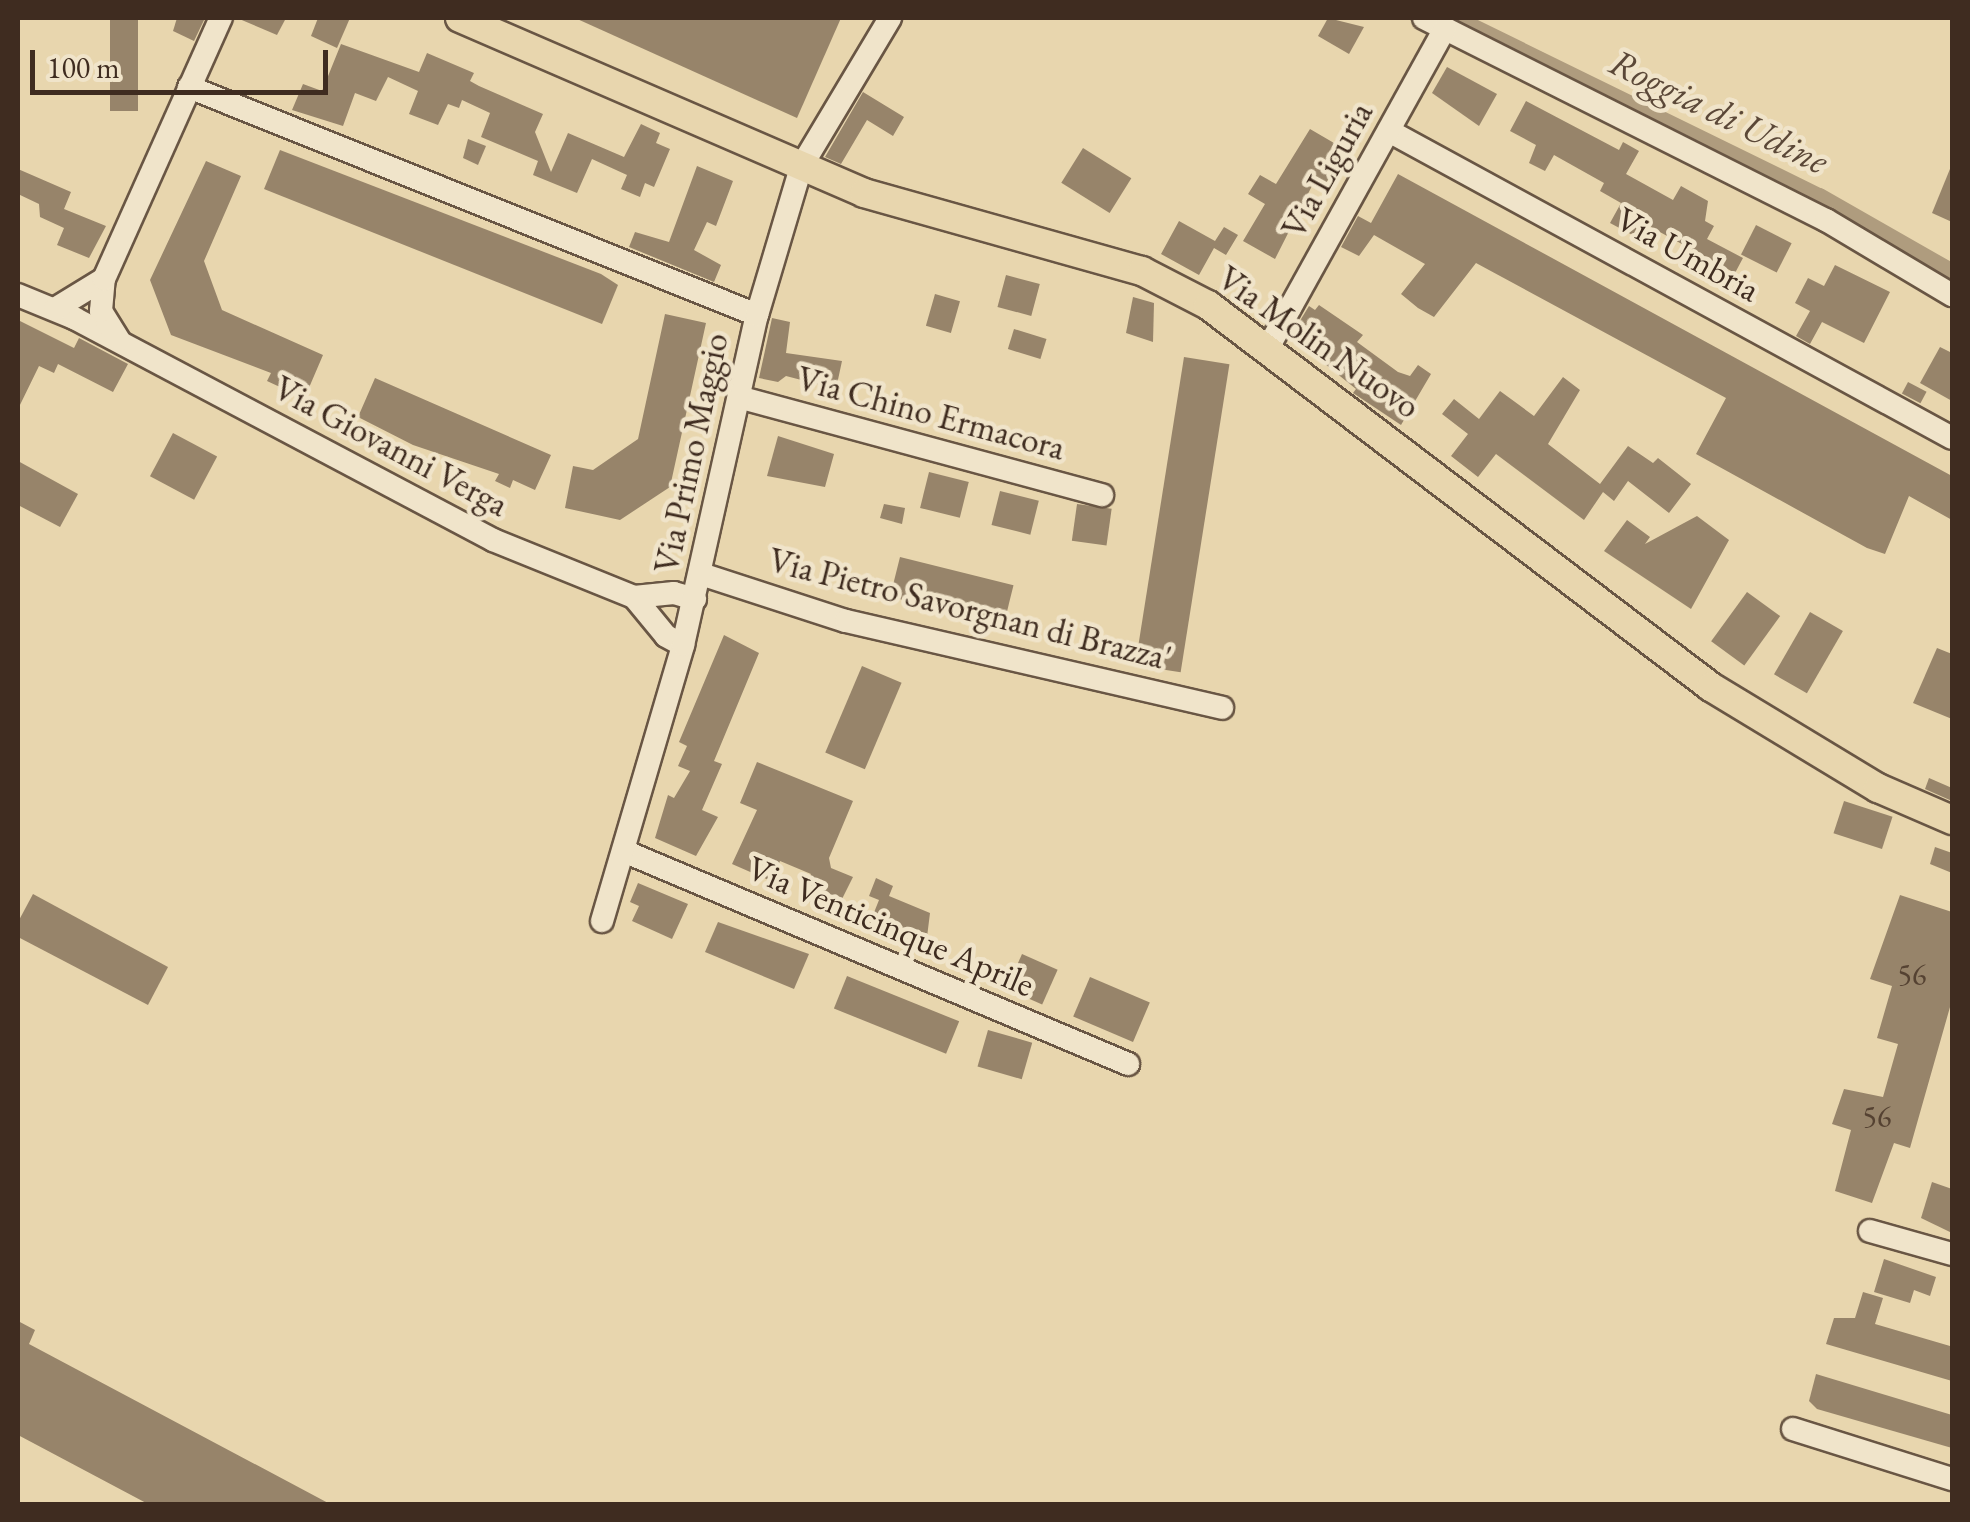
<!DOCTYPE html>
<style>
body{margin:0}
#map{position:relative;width:1970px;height:1522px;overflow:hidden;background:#e8d6ae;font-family:"EB Garamond",serif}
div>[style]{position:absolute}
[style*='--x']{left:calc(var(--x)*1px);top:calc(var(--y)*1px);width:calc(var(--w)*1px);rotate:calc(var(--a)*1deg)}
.canal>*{height:20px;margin:-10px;padding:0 10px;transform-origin:10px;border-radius:10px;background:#af9c7e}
.building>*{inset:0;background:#97846a;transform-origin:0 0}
.roads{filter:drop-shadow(2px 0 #695644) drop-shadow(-2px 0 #695644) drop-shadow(0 2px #695644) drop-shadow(0 -2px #695644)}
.minor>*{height:22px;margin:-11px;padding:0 11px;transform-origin:11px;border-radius:11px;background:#f0e4ca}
.major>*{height:28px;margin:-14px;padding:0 14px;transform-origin:14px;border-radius:14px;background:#e8d6ae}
span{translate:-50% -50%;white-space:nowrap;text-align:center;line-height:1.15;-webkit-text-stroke:9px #f0e4ca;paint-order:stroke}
.number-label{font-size:30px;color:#554232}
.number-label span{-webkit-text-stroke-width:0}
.street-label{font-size:35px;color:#3f2c20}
.water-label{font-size:38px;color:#5b4838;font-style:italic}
.frame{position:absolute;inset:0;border:20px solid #3f2c20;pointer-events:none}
.scale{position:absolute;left:30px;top:50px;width:298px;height:45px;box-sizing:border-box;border:5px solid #3f2c20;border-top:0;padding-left:12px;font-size:30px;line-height:35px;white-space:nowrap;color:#3f2c20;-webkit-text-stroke:8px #f0e4ca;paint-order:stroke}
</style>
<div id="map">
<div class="canal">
<i style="--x:1451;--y:18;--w:410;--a:26.1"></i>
<i style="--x:1819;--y:198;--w:153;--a:29.7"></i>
</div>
<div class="building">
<i style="left:110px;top:18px;width:28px;height:93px"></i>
<i style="clip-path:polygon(177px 18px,205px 18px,194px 41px,173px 31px)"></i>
<i style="clip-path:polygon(237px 18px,286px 18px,277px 35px)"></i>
<i style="clip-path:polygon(318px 18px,350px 18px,337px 48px,311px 36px)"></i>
<i style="clip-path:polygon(575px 18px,841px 18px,797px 118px)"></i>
<i style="clip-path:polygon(1328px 18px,1364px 27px,1349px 54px,1318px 36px)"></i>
<i style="clip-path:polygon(341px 44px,419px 72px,427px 53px,474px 73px,470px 81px,479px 86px,543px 114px,535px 132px,551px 172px,568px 133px,624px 157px,641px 124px,660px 133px,656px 143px,670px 149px,654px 187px,645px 183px,640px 197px,621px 189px,627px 175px,592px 159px,577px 193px,533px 175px,538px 161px,481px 137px,490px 113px,462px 100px,459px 108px,448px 104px,438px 125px,409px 114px,418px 91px,388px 77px,376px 101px,355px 93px,343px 126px,292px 110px,303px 84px,322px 91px)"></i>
<i style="clip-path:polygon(1447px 67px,1497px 94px,1479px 126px,1432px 93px)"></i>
<i style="clip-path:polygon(863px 92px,904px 117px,893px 136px,867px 120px,841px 164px,825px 157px)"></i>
<i style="clip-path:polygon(1526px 101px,1619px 150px,1623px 142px,1639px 151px,1626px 174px,1673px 200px,1681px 186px,1708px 201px,1705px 221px,1714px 226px,1707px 239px,1743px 258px,1735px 273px,1647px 225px,1640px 239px,1610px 223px,1621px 203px,1600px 191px,1604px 183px,1554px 155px,1545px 171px,1529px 163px,1536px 145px,1510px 131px)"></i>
<i style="clip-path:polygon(1310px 129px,1346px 150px,1325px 185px,1315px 180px,1275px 259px,1243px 241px,1265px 204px,1248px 194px,1260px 175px,1276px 184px)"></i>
<i style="clip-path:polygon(468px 139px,486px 146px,478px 165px,463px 158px)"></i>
<i style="left:1083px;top:148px;width:57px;height:41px;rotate:32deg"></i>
<i style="clip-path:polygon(280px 150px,601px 274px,618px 285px,602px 324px,264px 189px)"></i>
<i style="clip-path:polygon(206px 161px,241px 176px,204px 261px,222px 310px,323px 355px,308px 390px,286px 380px,282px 388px,267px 381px,271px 373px,171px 335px,150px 280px)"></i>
<i style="clip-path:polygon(1952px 164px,1952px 222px,1932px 213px)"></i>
<i style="clip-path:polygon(697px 166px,733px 181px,716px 226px,707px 222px,694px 250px,721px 265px,714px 282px,629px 247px,635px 232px,669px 242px)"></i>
<i style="clip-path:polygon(18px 169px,71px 192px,64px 209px,106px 226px,89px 258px,57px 245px,64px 228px,40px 217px,39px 204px,18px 194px)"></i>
<i style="clip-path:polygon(1398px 174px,1952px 476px,1952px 520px,1909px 496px,1885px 554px,1867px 548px,1696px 454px,1726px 398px,1476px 263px,1434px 317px,1418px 308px,1401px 294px,1425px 264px,1374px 235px,1359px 256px,1341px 247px,1358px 216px,1371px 223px)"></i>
<i style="clip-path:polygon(1179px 221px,1215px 241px,1224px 227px,1238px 235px,1226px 255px,1214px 248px,1199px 275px,1161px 254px)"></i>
<i style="left:1756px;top:225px;width:40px;height:33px;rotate:27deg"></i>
<i style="clip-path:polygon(1835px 265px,1890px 292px,1864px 343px,1822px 322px,1810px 344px,1796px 336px,1810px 311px,1795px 303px,1808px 278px,1824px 286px)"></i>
<i style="left:1006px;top:275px;width:35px;height:33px;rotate:15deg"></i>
<i style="left:935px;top:294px;width:26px;height:33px;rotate:16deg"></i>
<i style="clip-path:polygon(1133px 297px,1154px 303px,1153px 342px,1126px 333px)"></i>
<i style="clip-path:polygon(1319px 305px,1363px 335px,1357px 342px,1398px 372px,1410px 376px,1418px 365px,1431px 374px,1401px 425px,1353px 393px,1356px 389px,1325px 364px,1334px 352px,1298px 324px,1309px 306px,1315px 310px)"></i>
<i style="clip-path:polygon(665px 314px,706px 323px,670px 487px,620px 520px,565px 508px,573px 466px,593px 470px,638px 439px)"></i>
<i style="clip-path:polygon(772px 318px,790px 322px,786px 353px,842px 361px,836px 389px,786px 376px,778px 382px,759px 378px)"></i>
<i style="clip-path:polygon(18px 320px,74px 348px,79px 338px,128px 364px,113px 392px,58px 364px,54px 373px,39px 366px,18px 409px)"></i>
<i style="left:1014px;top:329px;width:34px;height:21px;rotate:17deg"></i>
<i style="clip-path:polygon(1940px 347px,1952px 353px,1952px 401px,1920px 383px)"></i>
<i style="left:1184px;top:357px;width:46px;height:312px;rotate:9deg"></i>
<i style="clip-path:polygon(1563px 377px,1580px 390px,1548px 444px,1600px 484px,1628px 446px,1653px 463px,1658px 458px,1691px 484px,1669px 513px,1628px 481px,1614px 501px,1603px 492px,1584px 520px,1496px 454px,1478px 477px,1451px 456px,1468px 434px,1442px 414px,1454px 399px,1479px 419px,1500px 391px,1534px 416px)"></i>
<i style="clip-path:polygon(375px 378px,551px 455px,535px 490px,513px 480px,510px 488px,495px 481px,499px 474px,413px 445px,358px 417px)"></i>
<i style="left:1908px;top:382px;width:21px;height:13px;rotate:28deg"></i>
<i style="left:173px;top:433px;width:50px;height:49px;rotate:28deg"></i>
<i style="clip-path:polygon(778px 436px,834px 454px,825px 487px,767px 476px)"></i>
<i style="clip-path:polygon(18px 461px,78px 494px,60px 527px,18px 505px)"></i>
<i style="left:929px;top:472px;width:41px;height:37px;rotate:14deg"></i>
<i style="left:1000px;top:491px;width:40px;height:35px;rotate:14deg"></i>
<i style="clip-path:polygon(884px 504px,905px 508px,902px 524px,880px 518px)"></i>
<i style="left:1077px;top:504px;width:35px;height:37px;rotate:8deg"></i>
<i style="clip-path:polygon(1697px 516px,1729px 540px,1691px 609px,1604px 551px,1627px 520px,1650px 537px,1645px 544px)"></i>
<i style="left:900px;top:557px;width:117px;height:41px;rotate:14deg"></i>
<i style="left:1747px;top:592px;width:41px;height:61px;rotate:36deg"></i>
<i style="left:1810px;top:612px;width:38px;height:72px;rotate:30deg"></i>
<i style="clip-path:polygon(724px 635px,759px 653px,714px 761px,722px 764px,702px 810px,718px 817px,696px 856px,655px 838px,668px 795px,674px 798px,690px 771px,678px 766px,687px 746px,679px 742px)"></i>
<i style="clip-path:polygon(1937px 648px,1952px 654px,1952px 719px,1913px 703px)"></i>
<i style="left:862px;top:666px;width:43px;height:94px;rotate:23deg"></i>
<i style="clip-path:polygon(757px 762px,853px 801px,829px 858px,831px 868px,853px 877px,835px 913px,800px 898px,811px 874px,780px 861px,771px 881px,732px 864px,757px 810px,740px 803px)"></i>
<i style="clip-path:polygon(1929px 778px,1952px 788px,1952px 801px,1925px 789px)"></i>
<i style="left:1844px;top:801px;width:51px;height:34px;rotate:18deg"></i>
<i style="clip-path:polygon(1935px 847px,1952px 853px,1952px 873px,1930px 864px)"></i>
<i style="clip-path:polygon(876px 878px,893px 886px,889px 896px,930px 913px,927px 937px,921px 934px,916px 946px,869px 925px,879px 900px,869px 896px)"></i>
<i style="clip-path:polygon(638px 883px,688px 904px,672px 939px,632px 921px,639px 906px,630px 902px)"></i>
<i style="clip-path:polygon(33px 894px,168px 967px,148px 1005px,18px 937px,18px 922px)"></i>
<i style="clip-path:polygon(1900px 895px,1952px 912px,1952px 1000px,1910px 1148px,1894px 1143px,1872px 1203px,1835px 1191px,1851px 1130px,1832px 1124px,1844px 1089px,1883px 1097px,1898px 1044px,1877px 1038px,1892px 986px,1870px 979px)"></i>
<i style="clip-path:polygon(718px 922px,809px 954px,794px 989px,705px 952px)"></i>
<i style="left:1022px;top:954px;width:39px;height:38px;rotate:24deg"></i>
<i style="left:847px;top:976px;width:121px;height:35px;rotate:22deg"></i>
<i style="left:1090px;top:977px;width:65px;height:43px;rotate:23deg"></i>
<i style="left:988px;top:1030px;width:46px;height:38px;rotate:16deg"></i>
<i style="clip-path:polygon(1932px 1182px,1952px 1189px,1952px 1233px,1921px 1218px)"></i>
<i style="clip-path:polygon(1884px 1259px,1936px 1277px,1930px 1296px,1914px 1290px,1910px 1303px,1874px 1292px)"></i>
<i style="clip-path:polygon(1863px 1292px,1883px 1298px,1875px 1324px,1950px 1346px,1952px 1381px,1826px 1344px,1834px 1318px,1855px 1318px)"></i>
<i style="clip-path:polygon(18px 1321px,35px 1330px,29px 1344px,330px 1504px,148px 1504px,18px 1435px)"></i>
<i style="clip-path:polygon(1816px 1374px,1952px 1415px,1952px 1448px,1817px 1409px,1809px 1401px)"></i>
</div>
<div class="roads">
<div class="minor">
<i style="--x:1424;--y:18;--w:450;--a:26.7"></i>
<i style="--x:1826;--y:220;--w:147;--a:30.8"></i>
<i style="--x:189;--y:87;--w:612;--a:21.87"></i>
<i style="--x:1389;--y:131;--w:641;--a:28.6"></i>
<i style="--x:18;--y:295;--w:61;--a:22.3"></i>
<i style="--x:74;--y:318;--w:474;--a:27.9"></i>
<i style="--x:493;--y:540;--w:152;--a:22"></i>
<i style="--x:634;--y:597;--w:40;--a:-5.7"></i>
<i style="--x:674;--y:593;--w:22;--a:16"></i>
<i style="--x:55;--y:309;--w:57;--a:-31.5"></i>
<i style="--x:119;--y:340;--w:34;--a:-122"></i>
<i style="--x:101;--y:311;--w:32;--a:-85"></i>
<i style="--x:104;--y:279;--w:286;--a:-65.9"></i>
<i style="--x:1269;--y:346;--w:363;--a:-61"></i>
<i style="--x:742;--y:398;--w:373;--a:15.1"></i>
<i style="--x:701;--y:574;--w:152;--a:18"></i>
<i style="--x:846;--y:621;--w:386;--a:13"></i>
<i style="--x:634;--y:597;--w:50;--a:50.6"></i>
<i style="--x:666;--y:636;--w:19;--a:28"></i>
<i style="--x:626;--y:852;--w:545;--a:22.89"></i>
<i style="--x:602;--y:921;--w:288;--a:-73.6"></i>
<i style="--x:683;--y:645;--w:338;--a:-77.4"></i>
<i style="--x:757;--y:315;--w:154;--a:-73.4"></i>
<i style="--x:801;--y:167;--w:174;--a:-59.1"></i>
<i style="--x:1870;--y:1231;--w:85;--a:15.7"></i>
<i style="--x:1793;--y:1429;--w:167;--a:17.5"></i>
</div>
<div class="major">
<i style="--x:460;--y:18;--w:440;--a:23.4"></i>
<i style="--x:864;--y:193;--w:289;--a:15.7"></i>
<i style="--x:1142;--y:271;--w:74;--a:27.3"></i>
<i style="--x:1208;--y:305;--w:632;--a:37.21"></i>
<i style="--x:1711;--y:687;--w:195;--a:31.2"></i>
<i style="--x:1878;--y:788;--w:81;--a:23.4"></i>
</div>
</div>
<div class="number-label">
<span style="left:1912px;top:975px">56</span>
<span style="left:1877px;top:1117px">56</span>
</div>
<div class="street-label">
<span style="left:1327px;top:170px;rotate:-61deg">Via Liguria</span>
<span style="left:1688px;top:254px;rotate:29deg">Via Umbria</span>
<span style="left:1319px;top:342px;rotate:35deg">Via Molin Nuovo</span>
<span style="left:931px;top:413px;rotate:15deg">Via Chino Ermacora</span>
<span style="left:391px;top:446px;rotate:28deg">Via Giovanni Verga</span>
<span style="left:691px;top:453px;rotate:-78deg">Via Primo Maggio</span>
<span style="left:970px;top:609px;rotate:14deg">Via Pietro Savorgnan di Brazza'</span>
<span style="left:891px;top:926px;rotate:23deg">Via Venticinque Aprile</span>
</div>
<div class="water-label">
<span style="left:1719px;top:111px;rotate:26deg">Roggia di Udine</span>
</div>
<div class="frame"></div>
<div class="scale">100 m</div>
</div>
